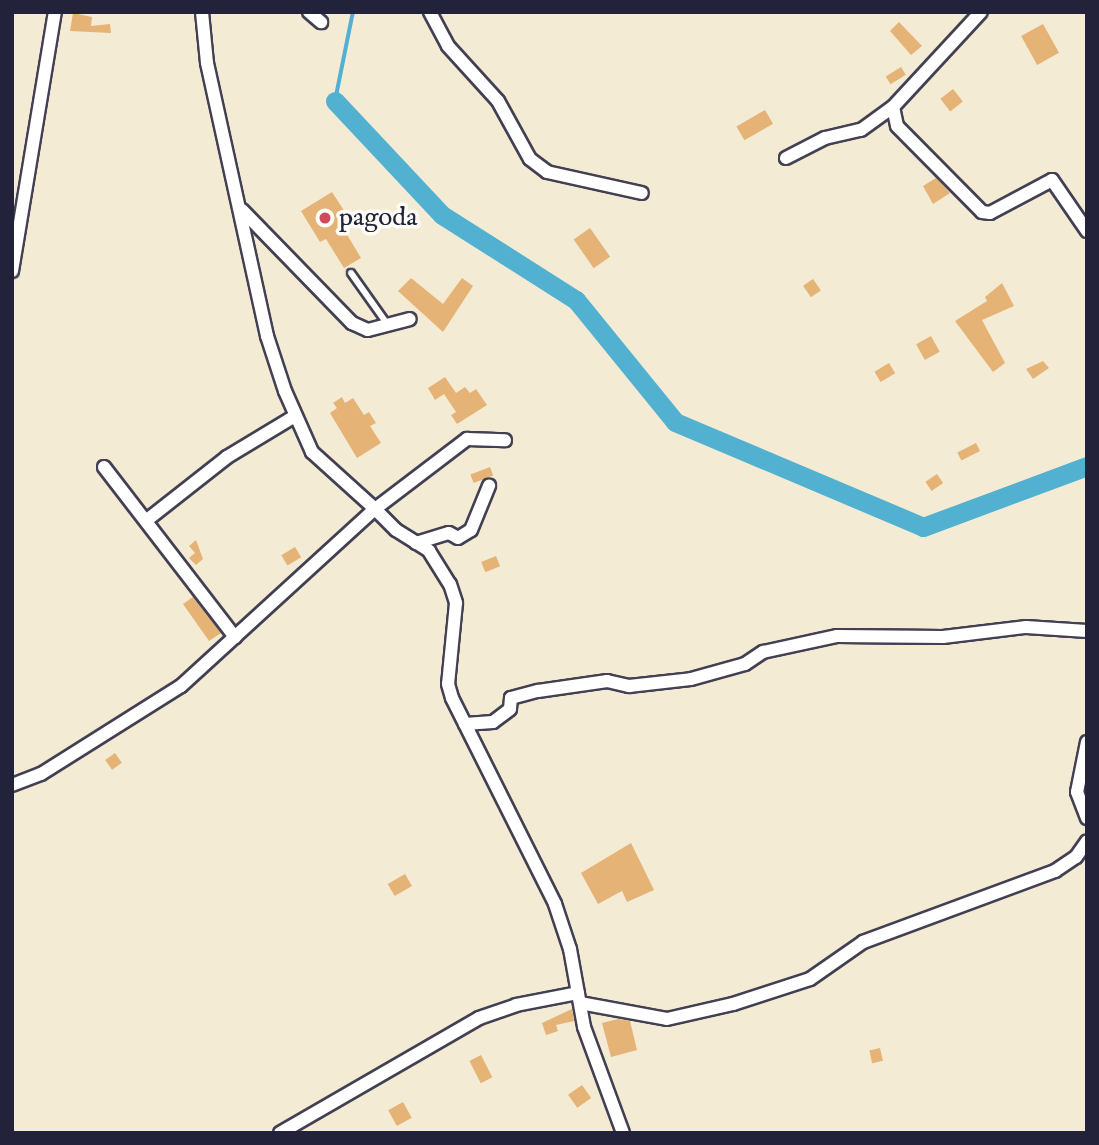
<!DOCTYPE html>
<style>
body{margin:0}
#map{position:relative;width:1099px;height:1145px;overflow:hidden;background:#f4ebd5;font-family:"IM FELL English",serif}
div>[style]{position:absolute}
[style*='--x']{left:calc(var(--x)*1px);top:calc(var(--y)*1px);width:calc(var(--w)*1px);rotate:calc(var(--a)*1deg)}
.stream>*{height:3.5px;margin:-1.75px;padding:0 1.75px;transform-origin:1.75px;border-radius:1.75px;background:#52b1d1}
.river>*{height:19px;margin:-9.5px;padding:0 9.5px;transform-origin:9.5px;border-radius:9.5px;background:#52b1d1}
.building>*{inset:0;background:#e4b375;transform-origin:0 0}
.roads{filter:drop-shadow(2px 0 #424052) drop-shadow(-2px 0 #424052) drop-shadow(0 2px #424052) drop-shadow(0 -2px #424052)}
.service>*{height:6px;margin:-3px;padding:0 3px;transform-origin:3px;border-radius:3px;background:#fff}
.minor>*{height:12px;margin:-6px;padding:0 6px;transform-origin:6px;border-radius:6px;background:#fff}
.dots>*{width:19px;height:19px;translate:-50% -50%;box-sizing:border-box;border:4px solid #fdfcf7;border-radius:50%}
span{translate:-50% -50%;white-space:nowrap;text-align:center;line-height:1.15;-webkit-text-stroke:7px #fdfcf7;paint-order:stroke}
.poi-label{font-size:26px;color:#22223b}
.left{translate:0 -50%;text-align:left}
.frame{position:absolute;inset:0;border:14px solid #22223b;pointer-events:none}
</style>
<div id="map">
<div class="stream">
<i style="--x:335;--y:101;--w:91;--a:-78.6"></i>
</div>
<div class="river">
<i style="--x:335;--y:101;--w:156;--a:46.8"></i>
<i style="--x:442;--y:215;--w:159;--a:32.4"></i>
<i style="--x:576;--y:300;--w:157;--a:50.9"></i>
<i style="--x:675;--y:422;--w:269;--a:22.9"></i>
<i style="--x:923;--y:527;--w:175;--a:-20.4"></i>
</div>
<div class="building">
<i style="clip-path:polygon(73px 13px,92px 17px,91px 26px,110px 24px,111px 33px,70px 31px)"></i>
<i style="clip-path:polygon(899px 22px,922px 46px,911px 55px,890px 31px)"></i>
<i style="left:1043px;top:24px;width:33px;height:25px;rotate:61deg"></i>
<i style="left:901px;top:67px;width:9px;height:18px;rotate:58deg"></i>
<i style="left:953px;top:89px;width:16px;height:16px;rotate:52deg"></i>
<i style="left:765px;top:110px;width:16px;height:33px;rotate:60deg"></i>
<i style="clip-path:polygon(936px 178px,950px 193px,933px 204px,923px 186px)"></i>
<i style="clip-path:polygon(332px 192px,352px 223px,343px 228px,361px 258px,344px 268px,326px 239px,320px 242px,301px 211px)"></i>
<i style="left:590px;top:228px;width:35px;height:20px;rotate:55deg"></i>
<i style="clip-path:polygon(411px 278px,443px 304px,462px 278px,473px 286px,443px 332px,398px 291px)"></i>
<i style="left:813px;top:279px;width:14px;height:12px;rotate:56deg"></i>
<i style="clip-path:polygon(1002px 283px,1014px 306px,982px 320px,1005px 363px,993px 372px,955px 321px,987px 301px,985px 297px)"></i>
<i style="left:931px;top:336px;width:18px;height:17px;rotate:61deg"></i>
<i style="clip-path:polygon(1043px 361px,1049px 368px,1033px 379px,1026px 369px)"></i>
<i style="left:889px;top:363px;width:12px;height:17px;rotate:59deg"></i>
<i style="clip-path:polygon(445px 377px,456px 393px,465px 387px,470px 393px,476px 389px,487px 405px,457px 424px,451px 415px,456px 412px,444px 394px,435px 400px,428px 388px)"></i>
<i style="clip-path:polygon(342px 397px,345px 403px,353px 398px,364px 415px,369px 412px,376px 423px,370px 426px,381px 443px,357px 458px,330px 413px,337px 408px,333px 403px)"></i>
<i style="left:976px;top:443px;width:9px;height:21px;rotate:63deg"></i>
<i style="left:490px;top:467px;width:9px;height:21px;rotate:69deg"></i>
<i style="left:937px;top:474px;width:11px;height:14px;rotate:56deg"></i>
<i style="clip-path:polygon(196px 540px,203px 559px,196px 565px,189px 558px,195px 553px,189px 546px)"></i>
<i style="left:295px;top:547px;width:12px;height:16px;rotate:59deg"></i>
<i style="left:496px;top:556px;width:11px;height:16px;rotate:68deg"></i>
<i style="clip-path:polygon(193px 597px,221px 633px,209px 641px,183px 604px)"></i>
<i style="left:115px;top:753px;width:12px;height:12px;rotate:55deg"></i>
<i style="clip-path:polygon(631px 843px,654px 890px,627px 902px,622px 891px,598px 904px,581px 873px)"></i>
<i style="left:405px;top:874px;width:14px;height:20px;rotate:60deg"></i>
<i style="clip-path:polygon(572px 1009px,574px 1021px,556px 1025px,558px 1031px,546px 1035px,542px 1023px)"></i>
<i style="clip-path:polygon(618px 1019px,630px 1021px,637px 1050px,611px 1057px,602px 1023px)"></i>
<i style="left:880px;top:1048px;width:13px;height:11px;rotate:77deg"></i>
<i style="left:481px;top:1055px;width:25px;height:13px;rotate:63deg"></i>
<i style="left:582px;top:1085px;width:16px;height:17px;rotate:55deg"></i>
<i style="left:403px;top:1102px;width:18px;height:17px;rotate:61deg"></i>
</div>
<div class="roads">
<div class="service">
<i style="--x:351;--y:273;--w:64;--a:54.6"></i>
</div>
<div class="minor">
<i style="--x:202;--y:12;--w:51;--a:84.4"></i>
<i style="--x:207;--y:63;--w:280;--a:77.6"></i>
<i style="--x:267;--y:336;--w:58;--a:71.9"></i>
<i style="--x:285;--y:391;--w:67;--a:66.1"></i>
<i style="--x:312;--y:452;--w:85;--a:42.1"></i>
<i style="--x:375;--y:509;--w:116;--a:-37.3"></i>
<i style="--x:467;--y:439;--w:38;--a:2"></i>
<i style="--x:309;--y:12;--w:16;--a:40"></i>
<i style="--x:430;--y:12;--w:38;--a:62"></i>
<i style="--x:448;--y:46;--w:74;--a:47.7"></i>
<i style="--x:498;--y:101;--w:66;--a:61.1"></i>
<i style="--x:530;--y:159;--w:21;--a:37"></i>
<i style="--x:547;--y:172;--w:97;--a:12.5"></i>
<i style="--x:893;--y:107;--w:19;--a:78"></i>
<i style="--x:897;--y:126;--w:121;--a:45.3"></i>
<i style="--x:982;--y:212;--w:8;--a:7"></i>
<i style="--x:990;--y:213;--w:70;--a:-28"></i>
<i style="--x:1052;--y:180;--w:62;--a:55.5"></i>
<i style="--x:786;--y:158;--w:44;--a:-27.1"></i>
<i style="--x:825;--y:138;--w:37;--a:-13"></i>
<i style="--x:861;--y:130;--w:39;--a:-36"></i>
<i style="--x:893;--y:107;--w:129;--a:-47.2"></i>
<i style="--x:242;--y:210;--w:158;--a:45.8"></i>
<i style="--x:352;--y:323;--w:17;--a:24"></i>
<i style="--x:368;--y:330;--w:43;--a:-14.7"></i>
<i style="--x:12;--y:271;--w:263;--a:-80.6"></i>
<i style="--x:104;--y:467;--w:215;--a:52.4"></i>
<i style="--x:147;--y:520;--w:102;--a:-38.2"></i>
<i style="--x:227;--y:457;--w:79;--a:-31.1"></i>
<i style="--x:416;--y:543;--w:34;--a:-17"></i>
<i style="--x:449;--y:533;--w:10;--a:29"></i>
<i style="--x:458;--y:538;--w:15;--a:-32"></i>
<i style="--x:471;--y:530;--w:48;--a:-67.8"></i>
<i style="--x:465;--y:724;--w:28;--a:-4"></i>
<i style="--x:493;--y:722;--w:21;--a:-37"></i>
<i style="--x:510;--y:709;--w:11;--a:-85"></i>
<i style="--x:511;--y:698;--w:28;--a:-15"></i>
<i style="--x:538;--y:691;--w:70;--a:-8.2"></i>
<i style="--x:607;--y:681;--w:23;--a:13"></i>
<i style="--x:629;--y:686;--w:62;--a:-6.4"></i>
<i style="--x:691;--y:679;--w:56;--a:-15.5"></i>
<i style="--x:745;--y:664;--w:22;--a:-34"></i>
<i style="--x:763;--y:652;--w:76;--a:-12.2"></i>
<i style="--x:837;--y:636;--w:106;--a:0.5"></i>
<i style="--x:943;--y:637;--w:84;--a:-6.9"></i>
<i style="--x:1026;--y:627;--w:61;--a:3.8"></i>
<i style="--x:1087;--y:742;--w:51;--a:101.3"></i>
<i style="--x:1077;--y:792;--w:28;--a:69"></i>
<i style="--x:12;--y:785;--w:31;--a:-21"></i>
<i style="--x:41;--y:774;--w:165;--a:-32.2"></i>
<i style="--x:181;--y:686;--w:263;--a:-42.4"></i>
<i style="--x:375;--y:509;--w:30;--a:45"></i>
<i style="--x:396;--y:530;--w:39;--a:32"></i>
<i style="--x:429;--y:551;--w:39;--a:58"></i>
<i style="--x:450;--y:584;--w:20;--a:72"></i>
<i style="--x:456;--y:603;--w:81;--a:95.6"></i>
<i style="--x:448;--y:684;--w:15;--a:74"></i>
<i style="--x:452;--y:698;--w:230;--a:63.4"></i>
<i style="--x:555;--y:904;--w:47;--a:71.6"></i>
<i style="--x:570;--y:949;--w:79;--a:79.8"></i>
<i style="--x:584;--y:1027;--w:113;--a:69.8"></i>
<i style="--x:580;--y:1003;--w:88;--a:10.4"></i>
<i style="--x:667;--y:1019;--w:68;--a:-12.8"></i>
<i style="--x:733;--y:1004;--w:81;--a:-18"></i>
<i style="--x:810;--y:979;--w:65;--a:-34.9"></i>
<i style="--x:863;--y:942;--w:205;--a:-20.3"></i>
<i style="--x:1055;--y:871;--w:25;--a:-34"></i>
<i style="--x:1076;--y:857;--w:19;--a:-55"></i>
<i style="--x:280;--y:1133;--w:230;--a:-30"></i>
<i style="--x:479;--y:1018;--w:39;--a:-19"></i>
<i style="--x:516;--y:1005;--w:63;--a:-11"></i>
</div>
</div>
<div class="dots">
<i style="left:325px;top:218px;background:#d1495b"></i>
</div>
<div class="poi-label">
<span class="left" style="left:339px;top:218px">pagoda</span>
</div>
<div class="frame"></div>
</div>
